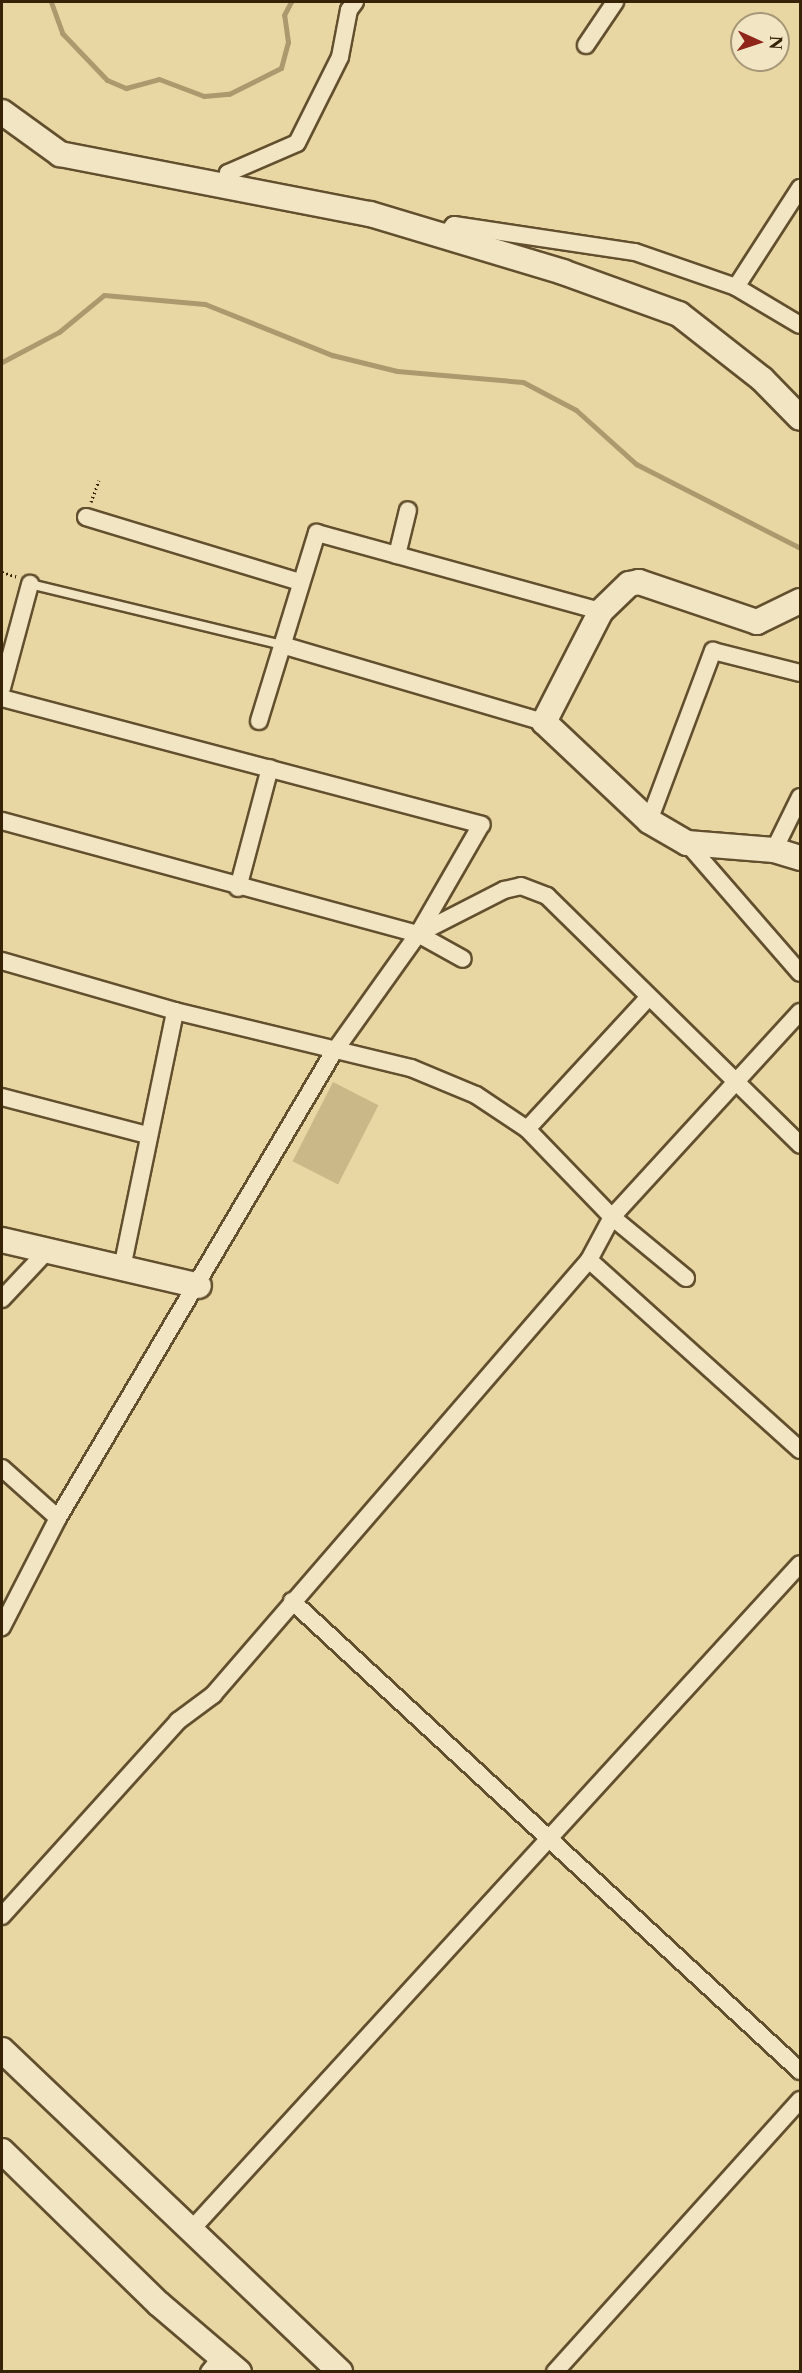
<!DOCTYPE html>
<style>
body{margin:0}
#map{position:relative;width:802px;height:2373px;overflow:hidden;background:#e9d7a3;font-family:"Libre Caslon Text",serif}
div>[style]{position:absolute}
[style*='--x']{left:calc(var(--x)*1px);top:calc(var(--y)*1px);width:calc(var(--w)*1px);rotate:calc(var(--a)*1deg)}
.green>*{inset:0;background:#cab888;transform-origin:0 0}
.stream>*{height:5px;margin:-2.5px;padding:0 2.5px;transform-origin:2.5px;border-radius:2.5px;background:#ac996e}
.path>*{height:3px;margin-top:-1.5px;transform-origin:0;background:repeating-linear-gradient(90deg,#352207 0 1.5px,transparent 0 4.5px)}
.roads{filter:drop-shadow(2px 0 #624f2e) drop-shadow(-2px 0 #624f2e) drop-shadow(0 2px #624f2e) drop-shadow(0 -2px #624f2e)}
.lane>*{height:8px;margin:-4px;padding:0 4px;transform-origin:4px;border-radius:4px;background:#f1e5c3}
.street>*{height:16px;margin:-8px;padding:0 8px;transform-origin:8px;border-radius:8px;background:#f1e5c3}
.secondary>*{height:24px;margin:-12px;padding:0 12px;transform-origin:12px;border-radius:12px;background:#f1e5c3}
span{translate:-50% -50%;white-space:nowrap;text-align:center;line-height:1.15;-webkit-text-stroke:6px #f1e5c3;paint-order:stroke}
.frame{position:absolute;inset:0;border:3px solid #352207;pointer-events:none}
.north{position:absolute;left:730px;top:12px;width:60px;height:60px;box-sizing:border-box;background:#f1e5c3;border:2px solid #a69778;border-radius:50%;rotate:93deg;font-size:16px;font-weight:700;line-height:24px;text-align:center;color:#352207}
.north::after{content:'';display:block;margin:auto;width:21px;height:27px;background:#8f2418;clip-path:polygon(50% 0,100% 100%,50% 72%,0 100%)}
</style>
<div id="map">
<div class="green">
<i style="left:333px;top:1082px;width:51px;height:89px;rotate:27deg"></i>
</div>
<div class="stream">
<i style="--x:51;--y:2;--w:33;--a:70"></i>
<i style="--x:62;--y:33;--w:65;--a:46.2"></i>
<i style="--x:107;--y:80;--w:21;--a:23"></i>
<i style="--x:126;--y:88;--w:34;--a:-15"></i>
<i style="--x:159;--y:79;--w:48;--a:20.7"></i>
<i style="--x:204;--y:96;--w:25;--a:-5"></i>
<i style="--x:229;--y:94;--w:58;--a:-26.6"></i>
<i style="--x:281;--y:68;--w:27;--a:-75"></i>
<i style="--x:288;--y:42;--w:27;--a:-98"></i>
<i style="--x:284;--y:15;--w:15;--a:-62"></i>
<i style="--x:2;--y:362;--w:64;--a:-27.8"></i>
<i style="--x:59;--y:332;--w:58;--a:-39.4"></i>
<i style="--x:104;--y:295;--w:101;--a:5.1"></i>
<i style="--x:205;--y:304;--w:137;--a:21.9"></i>
<i style="--x:332;--y:355;--w:67;--a:13.8"></i>
<i style="--x:397;--y:371;--w:126;--a:5"></i>
<i style="--x:523;--y:382;--w:60;--a:27.8"></i>
<i style="--x:576;--y:410;--w:81;--a:42"></i>
<i style="--x:636;--y:464;--w:184;--a:27.1"></i>
</div>
<div class="path">
<i style="--x:91;--y:502;--w:23;--a:-70"></i>
<i style="--x:2;--y:572;--w:16;--a:18"></i>
</div>
<div class="roads">
<div class="lane">
<i style="--x:30;--y:584;--w:259;--a:13.6"></i>
</div>
<div class="street">
<i style="--x:586;--y:45;--w:52;--a:-56"></i>
<i style="--x:226;--y:183;--w:10;--a:-79"></i>
<i style="--x:228;--y:173;--w:75;--a:-23.5"></i>
<i style="--x:297;--y:143;--w:96;--a:-63.4"></i>
<i style="--x:340;--y:57;--w:48;--a:-79.2"></i>
<i style="--x:349;--y:10;--w:10;--a:-53"></i>
<i style="--x:445;--y:236;--w:14;--a:-51"></i>
<i style="--x:454;--y:225;--w:183;--a:8.5"></i>
<i style="--x:635;--y:252;--w:107;--a:19.1"></i>
<i style="--x:736;--y:287;--w:74;--a:30.7"></i>
<i style="--x:736;--y:287;--w:118;--a:-57.1"></i>
<i style="--x:86;--y:517;--w:224;--a:16.9"></i>
<i style="--x:397;--y:555;--w:46;--a:-76.3"></i>
<i style="--x:282;--y:645;--w:273;--a:16.4"></i>
<i style="--x:2;--y:688;--w:108;--a:-74.9"></i>
<i style="--x:2;--y:698;--w:496;--a:14.8"></i>
<i style="--x:481;--y:825;--w:126;--a:120"></i>
<i style="--x:418;--y:934;--w:146;--a:125.5"></i>
<i style="--x:333;--y:1053;--w:540;--a:120.6"></i>
<i style="--x:58;--y:1518;--w:123;--a:117.2"></i>
<i style="--x:259;--y:721;--w:197;--a:-72.9"></i>
<i style="--x:317;--y:533;--w:295;--a:15.4"></i>
<i style="--x:2;--y:821;--w:431;--a:15.2"></i>
<i style="--x:418;--y:934;--w:51;--a:29.1"></i>
<i style="--x:649;--y:821;--w:182;--a:-69.4"></i>
<i style="--x:713;--y:651;--w:90;--a:14.2"></i>
<i style="--x:687;--y:843;--w:172;--a:49"></i>
<i style="--x:774;--y:850;--w:59;--a:-63.9"></i>
<i style="--x:238;--y:888;--w:124;--a:-75.1"></i>
<i style="--x:418;--y:934;--w:97;--a:-27.1"></i>
<i style="--x:504;--y:890;--w:17;--a:-13"></i>
<i style="--x:521;--y:886;--w:28;--a:21"></i>
<i style="--x:547;--y:896;--w:355;--a:44.5"></i>
<i style="--x:2;--y:961;--w:180;--a:16.1"></i>
<i style="--x:175;--y:1011;--w:243;--a:13.6"></i>
<i style="--x:411;--y:1068;--w:70;--a:22.6"></i>
<i style="--x:476;--y:1095;--w:61;--a:33.7"></i>
<i style="--x:647;--y:999;--w:177;--a:132.7"></i>
<i style="--x:527;--y:1129;--w:122;--a:46"></i>
<i style="--x:612;--y:1217;--w:96;--a:39.5"></i>
<i style="--x:2;--y:1097;--w:150;--a:14.7"></i>
<i style="--x:589;--y:1260;--w:284;--a:42"></i>
<i style="--x:122;--y:1268;--w:262;--a:-78.3"></i>
<i style="--x:2;--y:1299;--w:64;--a:-46.9"></i>
<i style="--x:2;--y:1468;--w:75;--a:41.8"></i>
<i style="--x:292;--y:1601;--w:692;--a:42.77"></i>
<i style="--x:2;--y:1916;--w:263;--a:-47.9"></i>
<i style="--x:178;--y:1721;--w:44;--a:-36.6"></i>
<i style="--x:213;--y:1695;--w:575;--a:-49.16"></i>
<i style="--x:589;--y:1260;--w:49;--a:-61.9"></i>
<i style="--x:612;--y:1217;--w:278;--a:-47.5"></i>
<i style="--x:191;--y:2230;--w:902;--a:-47.56"></i>
<i style="--x:209;--y:2372;--w:21;--a:-51"></i>
<i style="--x:555;--y:2372;--w:366;--a:-48"></i>
</div>
<div class="secondary">
<i style="--x:2;--y:112;--w:72;--a:35.9"></i>
<i style="--x:60;--y:154;--w:316;--a:11"></i>
<i style="--x:370;--y:214;--w:202;--a:16.7"></i>
<i style="--x:563;--y:272;--w:123;--a:19.9"></i>
<i style="--x:679;--y:314;--w:105;--a:38.1"></i>
<i style="--x:762;--y:379;--w:54;--a:45.7"></i>
<i style="--x:800;--y:601;--w:48;--a:154"></i>
<i style="--x:757;--y:622;--w:125;--a:-161.3"></i>
<i style="--x:639;--y:582;--w:10;--a:169"></i>
<i style="--x:629;--y:584;--w:39;--a:136"></i>
<i style="--x:601;--y:611;--w:125;--a:117.2"></i>
<i style="--x:544;--y:722;--w:144;--a:43.3"></i>
<i style="--x:649;--y:821;--w:44;--a:30.1"></i>
<i style="--x:687;--y:843;--w:87;--a:4.6"></i>
<i style="--x:774;--y:850;--w:27;--a:17"></i>
<i style="--x:2;--y:1240;--w:202;--a:13.1"></i>
<i style="--x:2;--y:2050;--w:467;--a:43.6"></i>
<i style="--x:2;--y:2151;--w:219;--a:44.3"></i>
<i style="--x:159;--y:2304;--w:105;--a:40.4"></i>
</div>
</div>
<div class="frame"></div>
<div class="north">N</div>
</div>
